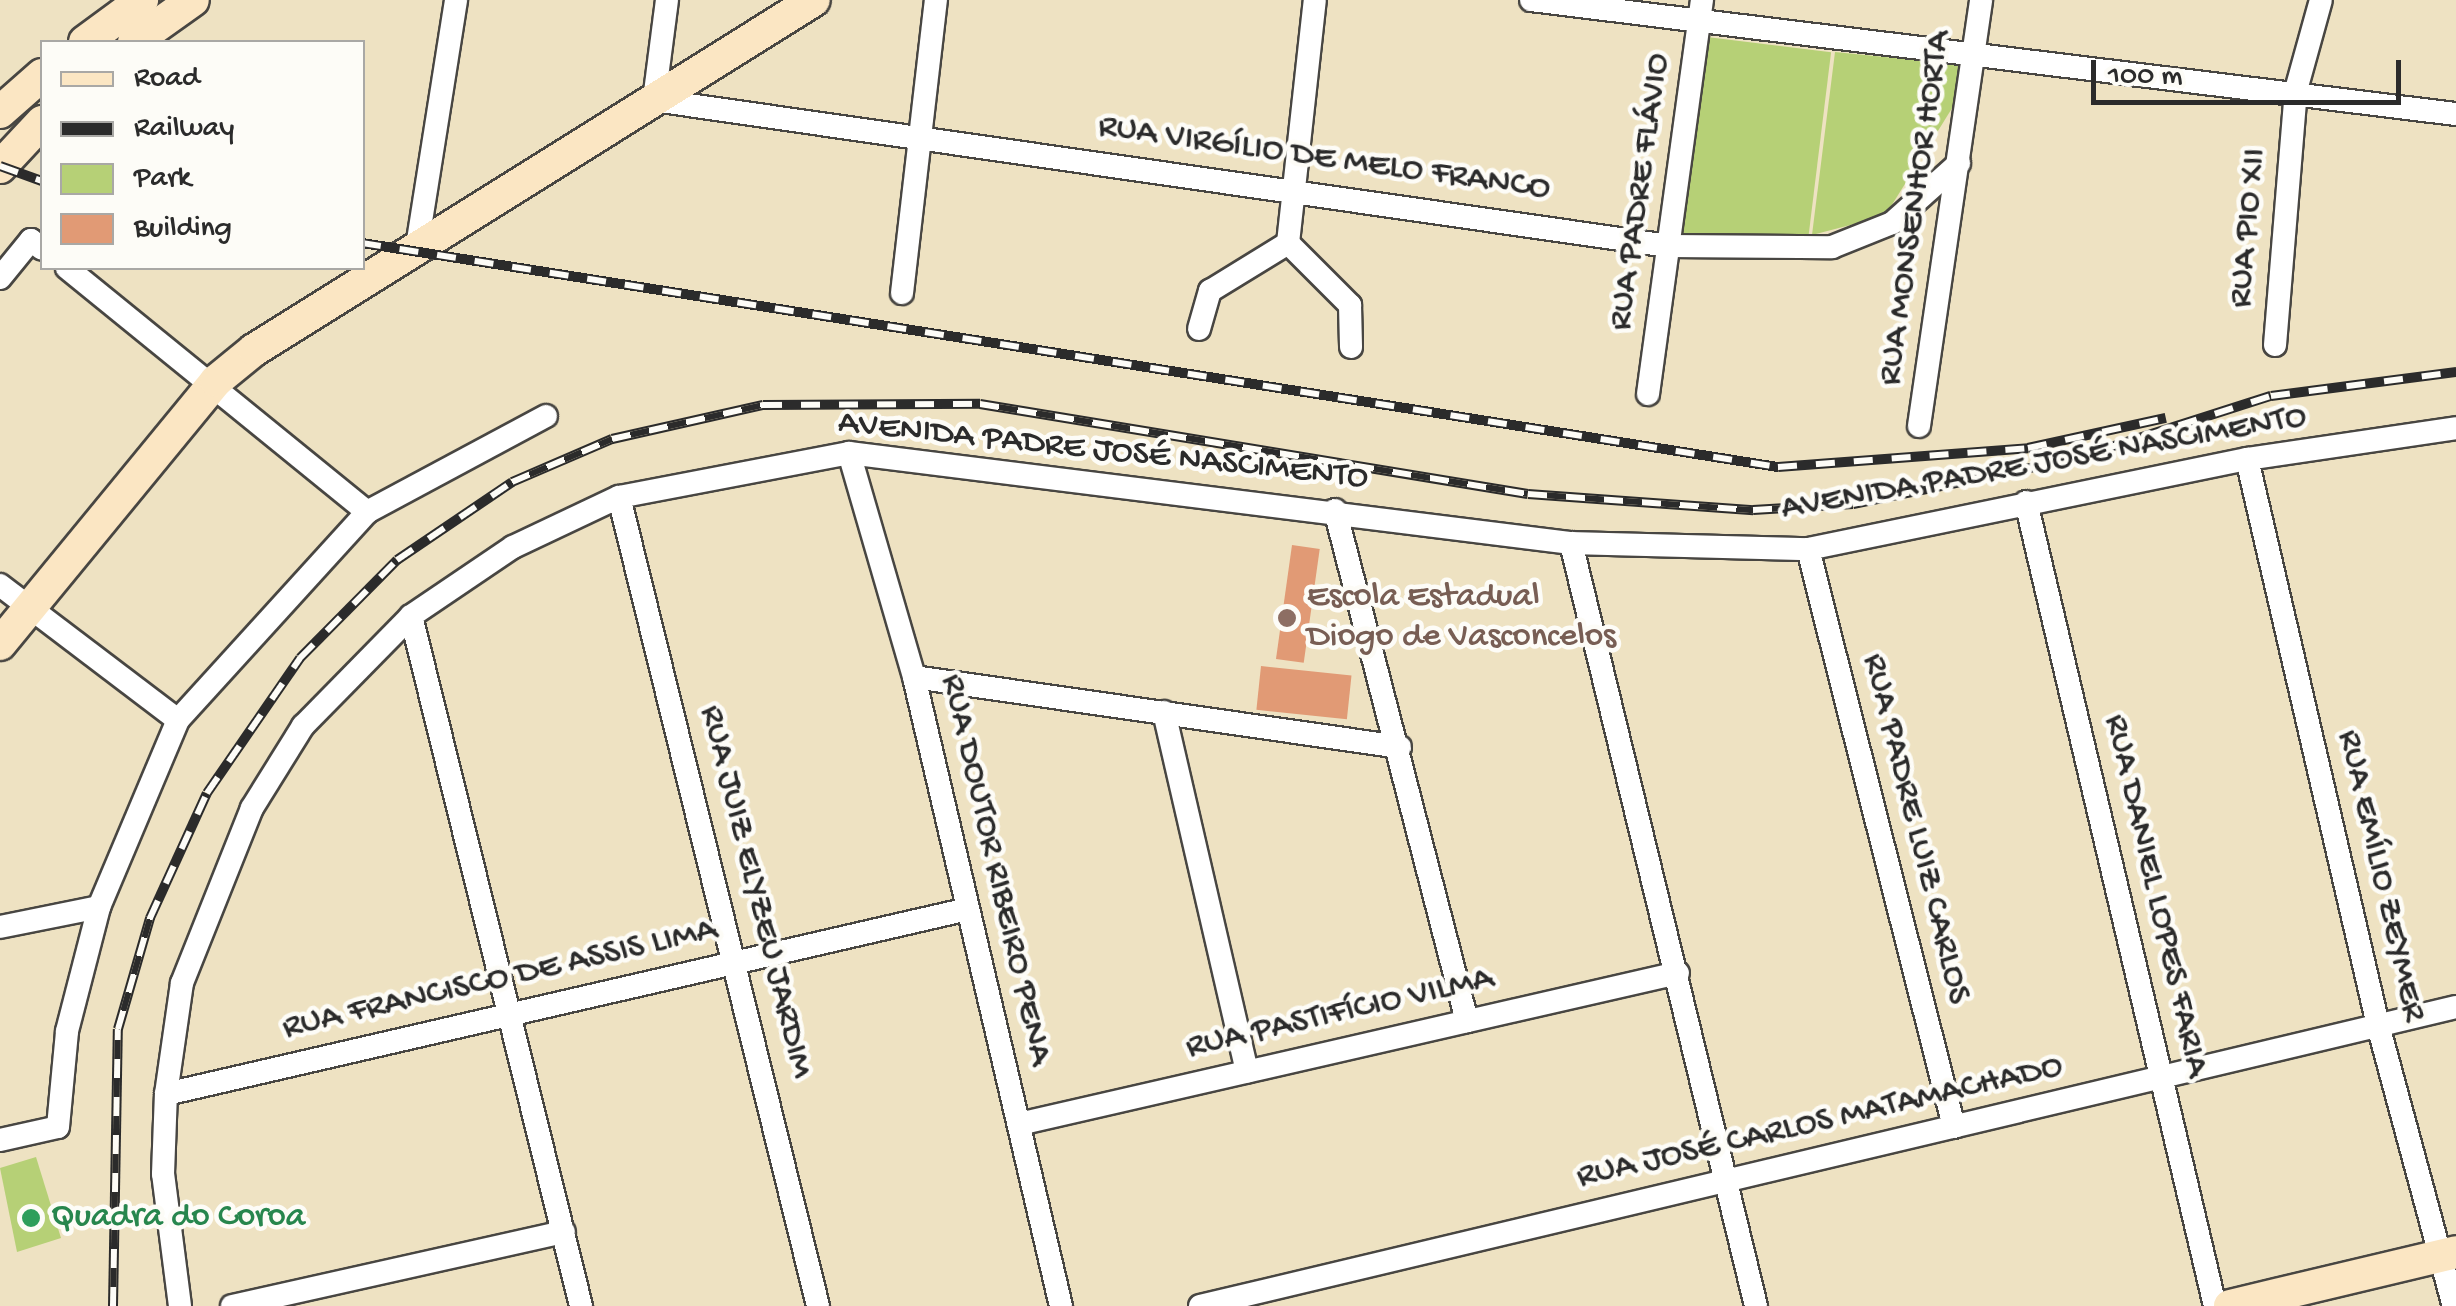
<!DOCTYPE html>
<meta charset="utf-8">
<style>
body{margin:0}
#map{position:relative;width:2456px;height:1306px;overflow:hidden;background:#eee2c2;font-family:"Gochi Hand",sans-serif}
div>[style]{position:absolute}
[style*='--x']{left:calc(var(--x)*1px);top:calc(var(--y)*1px);width:calc(var(--w)*1px);rotate:calc(var(--a)*1deg)}
.green>*{inset:0;background:#b6d076;transform-origin:0 0}
.building>*{inset:0;background:#e19a75;transform-origin:0 0}
.roads{filter:drop-shadow(2px 0 #484642) drop-shadow(-2px 0 #484642) drop-shadow(0 2px #484642) drop-shadow(0 -2px #484642)}
.street>*{height:22px;margin:-11px;padding:0 11px;transform-origin:11px;border-radius:11px;background:#fff}
.secondary>*{height:32px;margin:-16px;padding:0 16px;transform-origin:16px;border-radius:16px;background:#fbe6c3}
.rail>*{height:10px;margin-top:-5px;transform-origin:0;background:repeating-linear-gradient(90deg,#fdfcf7 0 19px,#2b2b2b 0 38px);box-sizing:border-box;border-block:2px solid #2b2b2b}
.dots>*{width:28px;height:28px;translate:-50% -50%;box-sizing:border-box;border:5px solid #fdfcf7;border-radius:50%}
span{translate:-50% -50%;white-space:nowrap;text-align:center;line-height:1.15;-webkit-text-stroke:9px #fdfcf7;paint-order:stroke}
.street-label{font-size:35px;color:#2b2b2b}
.education-label{font-size:35px;color:#785e54}
.left{translate:0 -50%;text-align:left}
.leisure-label{font-size:35px;color:#27864d}
.legend{position:absolute;left:40px;top:40px;width:325px;height:230px;box-sizing:border-box;background:#fdfcf7;border:2px solid #a9a8a5;margin:0;padding:12px 18px;list-style:none;font-size:30px;color:#2b2b2b}
.legend li{display:flex;align-items:center;gap:20px;height:50px}
.legend b{width:50px;border:2px solid #a9a8a5}
.scale{position:absolute;left:2091px;top:60px;width:310px;height:45px;box-sizing:border-box;border:5px solid #2b2b2b;border-top:0;padding-left:12px;font-size:30px;line-height:35px;white-space:nowrap;color:#2b2b2b;-webkit-text-stroke:8px #fdfcf7;paint-order:stroke}
</style>
<div id="map">
<div class="green">
<i style="left:1707px;top:37px;width:125px;height:203px;rotate:7deg"></i>
<i style="clip-path:polygon(1835px 52px,1964px 65px,1964px 89px,1885px 216px,1812px 235px)"></i>
<i style="clip-path:polygon(36px 1157px,61px 1238px,17px 1252px,0 1168px)"></i>
</div>
<div class="building">
<i style="left:1292px;top:545px;width:28px;height:115px;rotate:8deg"></i>
<i style="left:1261px;top:666px;width:91px;height:44px;rotate:6deg"></i>
</div>
<div class="roads">
<div class="street">
<i style="--x:667;--y:0;--w:101;--a:97.4"></i>
<i style="--x:654;--y:100;--w:1025;--a:8.19"></i>
<i style="--x:1669;--y:246;--w:163;--a:0.4"></i>
<i style="--x:1832;--y:247;--w:65;--a:-21.8"></i>
<i style="--x:1892;--y:223;--w:90;--a:-41.8"></i>
<i style="--x:1531;--y:0;--w:932;--a:7.03"></i>
<i style="--x:1288;--y:243;--w:244;--a:-83.7"></i>
<i style="--x:1288;--y:243;--w:88;--a:45"></i>
<i style="--x:1350;--y:305;--w:42;--a:88.6"></i>
<i style="--x:416;--y:253;--w:256;--a:-81"></i>
<i style="--x:67;--y:268;--w:387;--a:39.1"></i>
<i style="--x:0;--y:278;--w:49;--a:-50.8"></i>
<i style="--x:31;--y:240;--w:14;--a:39"></i>
<i style="--x:902;--y:293;--w:295;--a:-83.4"></i>
<i style="--x:1199;--y:329;--w:40;--a:-74"></i>
<i style="--x:1210;--y:291;--w:92;--a:-31.6"></i>
<i style="--x:2275;--y:345;--w:256;--a:-85.3"></i>
<i style="--x:2296;--y:90;--w:93;--a:-74.5"></i>
<i style="--x:1648;--y:394;--w:398;--a:-82.2"></i>
<i style="--x:1919;--y:426;--w:430;--a:-81.7"></i>
<i style="--x:849;--y:453;--w:233;--a:73.8"></i>
<i style="--x:914;--y:677;--w:646;--a:76.85"></i>
<i style="--x:2247;--y:459;--w:581;--a:76.97"></i>
<i style="--x:2378;--y:1025;--w:291;--a:74.9"></i>
<i style="--x:619;--y:497;--w:833;--a:76.18"></i>
<i style="--x:2026;--y:502;--w:826;--a:76.77"></i>
<i style="--x:1335;--y:510;--w:528;--a:75.52"></i>
<i style="--x:1571;--y:543;--w:785;--a:76.37"></i>
<i style="--x:1808;--y:549;--w:596;--a:75.82"></i>
<i style="--x:0;--y:585;--w:223;--a:37.2"></i>
<i style="--x:411;--y:616;--w:711;--a:76.16"></i>
<i style="--x:914;--y:677;--w:491;--a:8.2"></i>
<i style="--x:1164;--y:712;--w:369;--a:77"></i>
<i style="--x:0;--y:927;--w:101;--a:-11.4"></i>
<i style="--x:166;--y:1094;--w:823;--a:-12.99"></i>
<i style="--x:1019;--y:1124;--w:676;--a:-12.91"></i>
<i style="--x:0;--y:1140;--w:59;--a:-12.6"></i>
<i style="--x:58;--y:1127;--w:96;--a:-84.6"></i>
<i style="--x:67;--y:1031;--w:128;--a:-75.5"></i>
<i style="--x:99;--y:907;--w:203;--a:-67.1"></i>
<i style="--x:178;--y:720;--w:281;--a:-47.7"></i>
<i style="--x:367;--y:512;--w:203;--a:-28.2"></i>
<i style="--x:180;--y:1306;--w:133;--a:-97.3"></i>
<i style="--x:163;--y:1174;--w:80;--a:-87.9"></i>
<i style="--x:166;--y:1094;--w:112;--a:-81.8"></i>
<i style="--x:182;--y:983;--w:188;--a:-68.2"></i>
<i style="--x:252;--y:808;--w:97;--a:-58.1"></i>
<i style="--x:303;--y:726;--w:154;--a:-45.5"></i>
<i style="--x:411;--y:616;--w:123;--a:-34.1"></i>
<i style="--x:513;--y:547;--w:117;--a:-25.3"></i>
<i style="--x:619;--y:497;--w:234;--a:-10.8"></i>
<i style="--x:849;--y:453;--w:728;--a:7.11"></i>
<i style="--x:1571;--y:543;--w:237;--a:1.5"></i>
<i style="--x:1808;--y:549;--w:448;--a:-11.6"></i>
<i style="--x:2247;--y:459;--w:211;--a:-8.4"></i>
<i style="--x:232;--y:1306;--w:340;--a:-12.6"></i>
<i style="--x:1200;--y:1306;--w:1291;--a:-13.39"></i>
</div>
<div class="secondary">
<i style="--x:85;--y:42;--w:71;--a:-36.4"></i>
<i style="--x:134;--y:42;--w:72;--a:-35.4"></i>
<i style="--x:0;--y:112;--w:56;--a:-41.4"></i>
<i style="--x:0;--y:167;--w:62;--a:-47"></i>
<i style="--x:0;--y:644;--w:340;--a:-50.6"></i>
<i style="--x:216;--y:381;--w:49;--a:-39.2"></i>
<i style="--x:254;--y:350;--w:660;--a:-32.01"></i>
<i style="--x:2230;--y:1306;--w:232;--a:-13.4"></i>
</div>
</div>
<div class="rail">
<i style="--x:0;--y:166;--w:45;--a:19.7"></i>
<i style="--x:362;--y:243;--w:1434;--a:8.99"></i>
<i style="--x:1778;--y:467;--w:251;--a:-4.3"></i>
<i style="--x:2028;--y:448;--w:141;--a:-12.3"></i>
<i style="--x:113;--y:1306;--w:277;--a:-89"></i>
<i style="--x:118;--y:1029;--w:116;--a:-73.9"></i>
<i style="--x:150;--y:918;--w:137;--a:-65.5"></i>
<i style="--x:207;--y:793;--w:164;--a:-55.4"></i>
<i style="--x:300;--y:658;--w:138;--a:-45.3"></i>
<i style="--x:397;--y:560;--w:139;--a:-34.1"></i>
<i style="--x:512;--y:482;--w:109;--a:-23.3"></i>
<i style="--x:612;--y:439;--w:155;--a:-12.7"></i>
<i style="--x:763;--y:405;--w:217;--a:-0.3"></i>
<i style="--x:980;--y:404;--w:555;--a:9.33"></i>
<i style="--x:1528;--y:494;--w:226;--a:4.1"></i>
<i style="--x:1753;--y:510;--w:100;--a:-3.4"></i>
<i style="--x:1853;--y:504;--w:221;--a:-11.5"></i>
<i style="--x:2070;--y:460;--w:211;--a:-17.7"></i>
<i style="--x:2271;--y:396;--w:187;--a:-7.4"></i>
</div>
<div class="dots">
<i style="left:1287px;top:618px;background:#8d6e63"></i>
<i style="left:31px;top:1218px;background:#2e9e5b"></i>
</div>
<div class="street-label">
<span style="left:1324px;top:159px;rotate:8deg">RUA VIRGÍLIO DE MELO FRANCO</span>
<span style="left:1641px;top:192px;rotate:-82deg">RUA PADRE FLÁVIO</span>
<span style="left:1916px;top:208px;rotate:-82deg">RUA MONSENHOR HORTA</span>
<span style="left:2249px;top:228px;rotate:-85deg">RUA PIO XII</span>
<span style="left:1103px;top:452px;rotate:6deg">AVENIDA PADRE JOSÉ NASCIMENTO</span>
<span style="left:2044px;top:464px;rotate:-10deg">AVENIDA PADRE JOSÉ NASCIMENTO</span>
<span style="left:1915px;top:829px;rotate:76deg">RUA PADRE LUIZ CARLOS</span>
<span style="left:995px;top:870px;rotate:77deg">RUA DOUTOR RIBEIRO PENA</span>
<span style="left:2380px;top:876px;rotate:77deg">RUA EMÍLIO ZEYMER</span>
<span style="left:755px;top:892px;rotate:76deg">RUA JUIZ ELYZEU JARDIM</span>
<span style="left:2155px;top:896px;rotate:77deg">RUA DANIEL LOPES FARIA</span>
<span style="left:500px;top:980px;rotate:-13deg">RUA FRANCISCO DE ASSIS LIMA</span>
<span style="left:1340px;top:1014px;rotate:-13deg">RUA PASTIFÍCIO VILMA</span>
<span style="left:1820px;top:1123px;rotate:-13deg">RUA JOSÉ CARLOS MATAMACHADO</span>
</div>
<div class="education-label">
<span class="left" style="left:1307px;top:618px">Escola Estadual<br>Diogo de Vasconcelos</span>
</div>
<div class="leisure-label">
<span class="left" style="left:51px;top:1218px">Quadra do Coroa</span>
</div>
<ul class="legend">
<li><b style="height:12px;background:#fbe6c3"></b>Road</li>
<li><b style="height:12px;background:#2b2b2b"></b>Railway</li>
<li><b style="height:28px;background:#b6d076"></b>Park</li>
<li><b style="height:28px;background:#e19a75"></b>Building</li>
</ul>
<div class="scale">100 m</div>
</div>
